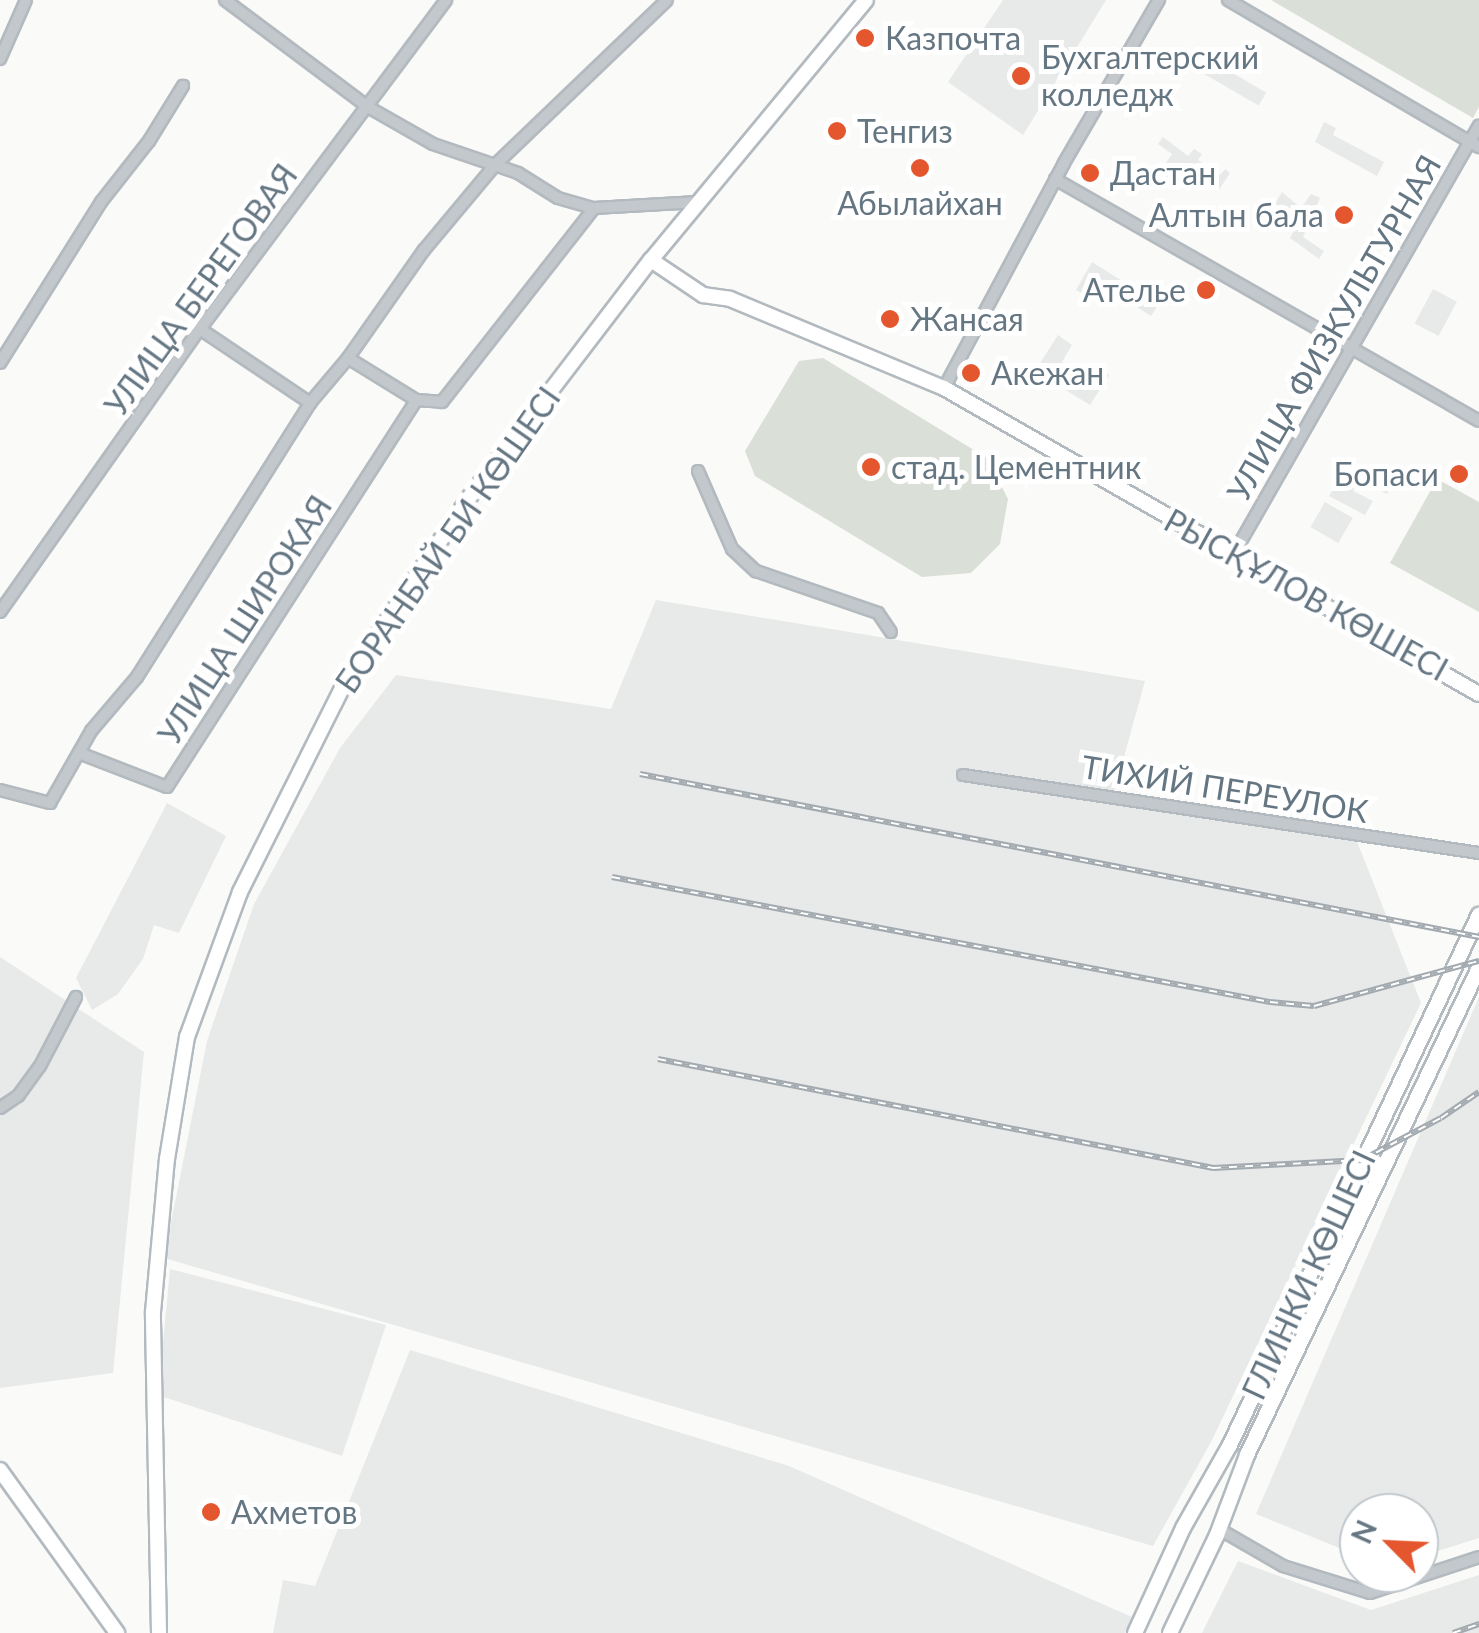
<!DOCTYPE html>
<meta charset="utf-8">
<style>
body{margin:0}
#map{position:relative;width:1479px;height:1633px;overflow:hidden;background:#fafaf8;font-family:Lato,sans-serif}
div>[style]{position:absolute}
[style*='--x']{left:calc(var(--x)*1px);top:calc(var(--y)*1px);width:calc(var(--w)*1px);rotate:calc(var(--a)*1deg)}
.built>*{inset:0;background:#e8e9e9;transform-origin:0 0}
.green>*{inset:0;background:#dadfd7}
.roads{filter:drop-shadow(2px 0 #b3babf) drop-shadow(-2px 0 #b3babf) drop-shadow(0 2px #b3babf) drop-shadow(0 -2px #b3babf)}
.street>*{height:10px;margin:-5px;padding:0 5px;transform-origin:5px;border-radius:5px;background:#c3c8cc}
.secondary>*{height:14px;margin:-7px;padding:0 7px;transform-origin:7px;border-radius:7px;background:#fff}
.rail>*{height:6px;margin-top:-3px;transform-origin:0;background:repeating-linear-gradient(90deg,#fff 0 8px,#a2aab0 0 16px);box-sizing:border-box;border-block:2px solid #a2aab0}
.dots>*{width:28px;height:28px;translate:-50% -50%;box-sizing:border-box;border:5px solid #fff;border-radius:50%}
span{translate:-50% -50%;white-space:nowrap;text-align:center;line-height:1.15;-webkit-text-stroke:10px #fff;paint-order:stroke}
.poi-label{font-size:32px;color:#657683}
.left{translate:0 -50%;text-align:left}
.right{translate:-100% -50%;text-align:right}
.street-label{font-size:32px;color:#657683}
.north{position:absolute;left:1339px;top:1493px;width:100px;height:100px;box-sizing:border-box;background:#fff;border:2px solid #c1c8cd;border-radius:50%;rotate:294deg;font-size:28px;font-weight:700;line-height:40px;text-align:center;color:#657683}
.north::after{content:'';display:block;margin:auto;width:35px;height:45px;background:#e4572e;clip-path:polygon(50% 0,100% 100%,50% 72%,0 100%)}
</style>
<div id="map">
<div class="built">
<i style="clip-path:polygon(1003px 0,1106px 0,1023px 135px,948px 82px)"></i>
<i style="left:1196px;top:52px;width:81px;height:15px;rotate:30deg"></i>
<i style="clip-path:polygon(1324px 122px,1336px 128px,1333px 135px,1384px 162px,1377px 176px,1315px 142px)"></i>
<i style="clip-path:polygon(1163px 137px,1188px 156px,1194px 149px,1202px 154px,1198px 160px,1220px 175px,1225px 169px,1230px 173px,1219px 190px,1180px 169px,1171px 180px,1159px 173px,1172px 154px,1158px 144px)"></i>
<i style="clip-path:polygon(1282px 192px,1301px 208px,1311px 194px,1320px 198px,1303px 237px,1324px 251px,1319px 259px,1290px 238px,1293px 232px,1270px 218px,1275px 211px,1296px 224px,1300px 219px,1275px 204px)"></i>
<i style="clip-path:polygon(1092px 262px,1159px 304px,1151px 316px,1100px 284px,1091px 299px,1076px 290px)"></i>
<i style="left:1433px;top:289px;width:27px;height:39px;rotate:28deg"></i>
<i style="clip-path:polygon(1058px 335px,1072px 345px,1062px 362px,1091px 380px,1099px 368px,1109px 375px,1090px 405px,1035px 371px)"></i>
<i style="clip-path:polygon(1349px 461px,1392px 485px,1387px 494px,1359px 479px,1353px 491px,1373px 501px,1365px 515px,1329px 496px)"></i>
<i style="left:1325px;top:502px;width:32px;height:29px;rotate:30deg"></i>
<i style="clip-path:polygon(656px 600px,1145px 681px,1114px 793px,1354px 834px,1421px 1003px,1211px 1442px,1153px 1546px,164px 1258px,207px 1041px,254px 904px,340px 748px,396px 675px,611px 709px)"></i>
<i style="clip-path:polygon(167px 803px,226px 836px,179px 933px,154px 925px,143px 959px,118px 994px,92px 1010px,76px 978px)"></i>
<i style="clip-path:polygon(0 957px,144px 1052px,113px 1373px,0 1388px)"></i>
<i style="clip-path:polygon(1479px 997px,1479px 1538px,1419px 1557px,1419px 1513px,1359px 1513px,1359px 1556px,1256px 1514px)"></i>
<i style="clip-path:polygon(170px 1269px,386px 1325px,342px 1456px,158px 1395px)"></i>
<i style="clip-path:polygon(410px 1350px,789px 1466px,1132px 1617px,1125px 1633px,273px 1633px,283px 1580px,315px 1586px)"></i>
<i style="clip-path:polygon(1238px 1561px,1371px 1610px,1479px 1575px,1479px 1633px,1202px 1633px)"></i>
</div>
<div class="green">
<i style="clip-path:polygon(1271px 0,1479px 0,1479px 107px,1473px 118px)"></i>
<i style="clip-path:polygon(823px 358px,987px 458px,1008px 499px,1000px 544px,971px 573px,922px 577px,755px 476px,745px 451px,799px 361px)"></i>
<i style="clip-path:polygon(1437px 479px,1479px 502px,1479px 612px,1390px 563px)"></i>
</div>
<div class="roads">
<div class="street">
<i style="--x:225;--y:0;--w:179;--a:36.8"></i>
<i style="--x:368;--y:107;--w:75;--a:29.6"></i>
<i style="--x:433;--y:144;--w:90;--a:18.8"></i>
<i style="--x:518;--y:173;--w:47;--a:32"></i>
<i style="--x:558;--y:198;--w:37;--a:16"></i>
<i style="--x:594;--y:208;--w:104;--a:-3.3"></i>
<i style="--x:1228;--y:0;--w:291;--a:30.4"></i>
<i style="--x:0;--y:59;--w:64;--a:-66.2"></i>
<i style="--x:1055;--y:179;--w:488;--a:29.7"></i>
<i style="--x:200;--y:329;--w:133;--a:33.9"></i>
<i style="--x:348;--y:358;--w:80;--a:31.7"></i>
<i style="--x:416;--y:400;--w:26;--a:4"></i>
<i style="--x:442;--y:402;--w:246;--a:-51.9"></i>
<i style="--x:0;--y:363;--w:190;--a:-57.9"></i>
<i style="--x:101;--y:202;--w:78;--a:-51.8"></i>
<i style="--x:149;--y:141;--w:65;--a:-58.3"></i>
<i style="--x:944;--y:388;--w:255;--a:-61.9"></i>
<i style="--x:1064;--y:163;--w:189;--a:-59.8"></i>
<i style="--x:698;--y:471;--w:85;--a:66.4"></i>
<i style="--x:732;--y:549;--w:33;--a:43"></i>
<i style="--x:756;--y:571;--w:129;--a:19"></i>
<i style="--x:878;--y:613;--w:23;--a:56"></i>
<i style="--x:1233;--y:555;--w:495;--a:-60.2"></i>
<i style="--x:0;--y:612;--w:347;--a:-54.8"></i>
<i style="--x:200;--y:329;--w:411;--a:-53.2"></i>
<i style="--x:79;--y:753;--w:94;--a:21.1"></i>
<i style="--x:167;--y:787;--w:460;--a:-57.2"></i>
<i style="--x:963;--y:775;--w:522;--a:8.6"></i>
<i style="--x:0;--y:790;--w:52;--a:14.6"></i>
<i style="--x:50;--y:803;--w:83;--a:-60.3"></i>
<i style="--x:91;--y:731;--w:71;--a:-49.6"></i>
<i style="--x:137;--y:677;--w:324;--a:-57.7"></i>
<i style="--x:310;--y:403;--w:59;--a:-49.8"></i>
<i style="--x:348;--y:358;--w:132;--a:-54.9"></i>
<i style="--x:424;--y:250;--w:111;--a:-50.1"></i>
<i style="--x:495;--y:165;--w:238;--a:-43.8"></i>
<i style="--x:0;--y:1108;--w:22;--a:-34"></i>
<i style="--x:18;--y:1096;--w:37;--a:-54"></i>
<i style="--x:40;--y:1066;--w:78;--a:-62.4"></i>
<i style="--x:1219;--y:1529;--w:74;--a:30"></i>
<i style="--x:1283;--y:1566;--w:91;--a:17.2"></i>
<i style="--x:1370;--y:1593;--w:115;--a:-18.3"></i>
</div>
<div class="secondary">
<i style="--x:651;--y:260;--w:63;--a:33.9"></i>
<i style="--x:703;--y:295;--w:27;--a:8"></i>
<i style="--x:730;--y:299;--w:232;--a:22.6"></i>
<i style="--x:944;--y:388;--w:616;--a:29.77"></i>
<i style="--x:0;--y:1470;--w:201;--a:54.3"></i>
<i style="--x:159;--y:1633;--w:321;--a:-91.1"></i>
<i style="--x:153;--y:1312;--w:154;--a:-84.8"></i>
<i style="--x:167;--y:1159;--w:124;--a:-80.7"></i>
<i style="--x:187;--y:1037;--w:154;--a:-69.9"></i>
<i style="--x:240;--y:892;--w:228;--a:-63.4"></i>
<i style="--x:342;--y:688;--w:227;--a:-56.3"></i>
<i style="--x:468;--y:499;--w:301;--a:-52.6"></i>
<i style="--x:651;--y:260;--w:337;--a:-50.4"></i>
<i style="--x:1135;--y:1633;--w:115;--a:-65.4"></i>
<i style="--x:1183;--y:1528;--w:95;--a:-60.5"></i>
<i style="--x:1230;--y:1445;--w:586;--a:-64.84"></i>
<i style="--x:1170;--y:1633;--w:109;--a:-64.4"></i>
<i style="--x:1217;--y:1535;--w:85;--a:-69.4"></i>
<i style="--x:1247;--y:1455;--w:539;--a:-64.53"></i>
</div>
</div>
<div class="rail">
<i style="--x:640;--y:774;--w:855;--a:10.99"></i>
<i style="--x:612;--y:877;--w:670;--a:10.76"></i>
<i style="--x:1270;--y:1002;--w:44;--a:5.2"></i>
<i style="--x:1314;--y:1006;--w:171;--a:-15.3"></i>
<i style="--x:658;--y:1059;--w:566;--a:11.11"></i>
<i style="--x:1213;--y:1168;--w:149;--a:-3.1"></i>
<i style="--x:1362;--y:1160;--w:89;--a:-28"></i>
<i style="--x:1441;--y:1118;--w:46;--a:-34.4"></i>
<i style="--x:1453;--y:1633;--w:28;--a:-19"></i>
</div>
<div class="dots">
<i style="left:865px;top:38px;background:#e4572e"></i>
<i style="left:1021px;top:76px;background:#e4572e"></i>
<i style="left:837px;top:131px;background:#e4572e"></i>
<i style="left:920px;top:168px;background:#e4572e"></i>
<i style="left:1090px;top:173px;background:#e4572e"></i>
<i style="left:1344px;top:215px;background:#e4572e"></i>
<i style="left:1206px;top:290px;background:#e4572e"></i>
<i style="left:890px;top:319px;background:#e4572e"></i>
<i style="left:971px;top:373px;background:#e4572e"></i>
<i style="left:871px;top:467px;background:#e4572e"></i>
<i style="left:1459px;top:474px;background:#e4572e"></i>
<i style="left:211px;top:1512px;background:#e4572e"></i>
</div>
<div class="poi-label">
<span class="left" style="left:885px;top:38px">Казпочта</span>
<span class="left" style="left:1041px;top:76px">Бухгалтерский<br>колледж</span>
<span class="left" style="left:857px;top:131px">Тенгиз</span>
<span class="left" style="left:1110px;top:173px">Дастан</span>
<span style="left:920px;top:203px">Абылайхан</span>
<span class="right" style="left:1324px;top:215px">Алтын бала</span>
<span class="right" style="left:1186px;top:290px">Ателье</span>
<span class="left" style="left:910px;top:319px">Жансая</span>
<span class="left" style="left:991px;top:373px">Акежан</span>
<span class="left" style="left:891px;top:467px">стад. Цементник</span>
<span class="right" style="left:1439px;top:474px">Бопаси</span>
<span class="left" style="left:231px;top:1512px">Ахметов</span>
</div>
<div class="street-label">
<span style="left:201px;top:290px;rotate:-54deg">УЛИЦА БЕРЕГОВАЯ</span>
<span style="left:1334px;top:328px;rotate:-60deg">УЛИЦА ФИЗКУЛЬТУРНАЯ</span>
<span style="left:448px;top:540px;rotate:-55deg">БОРАНБАЙ БИ КӨШЕСІ</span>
<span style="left:1306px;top:595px;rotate:29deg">РЫСҚҰЛОВ КӨШЕСІ</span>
<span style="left:245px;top:620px;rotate:-57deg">УЛИЦА ШИРОКАЯ</span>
<span style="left:1225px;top:789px;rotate:9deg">ТИХИЙ ПЕРЕУЛОК</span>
<span style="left:1309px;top:1275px;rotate:-65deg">ГЛИНКИ КӨШЕСІ</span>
</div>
<div class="north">N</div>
</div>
